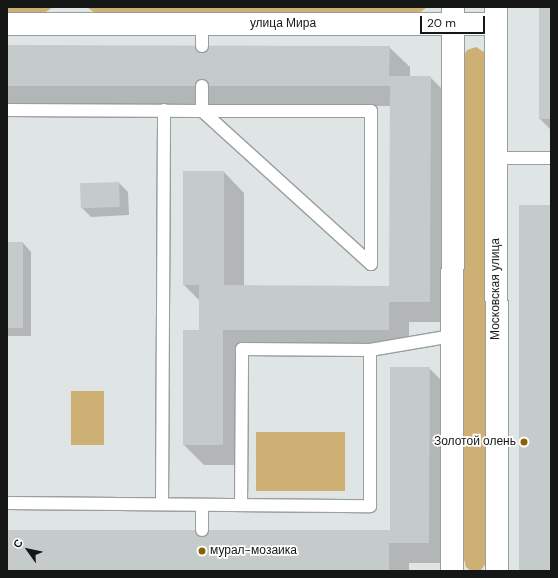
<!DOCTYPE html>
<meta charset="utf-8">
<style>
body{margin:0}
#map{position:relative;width:558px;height:578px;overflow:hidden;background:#dfe4e5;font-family:"DM Sans",sans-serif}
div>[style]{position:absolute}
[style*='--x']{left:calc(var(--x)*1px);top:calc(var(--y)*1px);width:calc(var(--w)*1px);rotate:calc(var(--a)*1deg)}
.green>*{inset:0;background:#cfb074;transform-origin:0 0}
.shadow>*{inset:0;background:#0003}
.building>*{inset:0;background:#c5caca;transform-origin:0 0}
.roads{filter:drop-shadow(1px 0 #999e9f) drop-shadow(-1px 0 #999e9f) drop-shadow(0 1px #999e9f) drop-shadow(0 -1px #999e9f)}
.service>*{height:12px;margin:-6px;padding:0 6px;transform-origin:6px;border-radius:6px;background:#fff}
.tertiary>*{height:22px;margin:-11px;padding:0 11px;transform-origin:11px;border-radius:11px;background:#fff}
.dots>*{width:11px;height:11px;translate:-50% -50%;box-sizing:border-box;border:2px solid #fff;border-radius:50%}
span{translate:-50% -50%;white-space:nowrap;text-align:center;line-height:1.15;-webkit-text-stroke:3.5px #fff;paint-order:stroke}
.street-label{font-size:12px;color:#151717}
.poi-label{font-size:12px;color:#151717}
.right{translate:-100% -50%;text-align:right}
.left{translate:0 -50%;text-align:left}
.frame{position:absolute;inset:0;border:8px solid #151717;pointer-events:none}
.north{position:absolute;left:8px;top:530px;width:40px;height:40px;-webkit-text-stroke:3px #fff;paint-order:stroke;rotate:303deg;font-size:11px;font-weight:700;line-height:16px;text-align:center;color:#151717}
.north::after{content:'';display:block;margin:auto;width:14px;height:18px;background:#151717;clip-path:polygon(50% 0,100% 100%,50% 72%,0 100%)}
.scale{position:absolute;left:420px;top:16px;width:65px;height:18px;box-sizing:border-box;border:2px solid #151717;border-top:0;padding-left:5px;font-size:12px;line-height:14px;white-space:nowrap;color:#151717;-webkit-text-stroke:3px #fff;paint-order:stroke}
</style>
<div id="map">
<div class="green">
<i style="clip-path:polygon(7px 7px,53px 7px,43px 14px,7px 14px)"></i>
<i style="clip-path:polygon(87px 7px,427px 7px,416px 16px,97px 15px)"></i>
<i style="clip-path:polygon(476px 47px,484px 52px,486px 56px,486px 563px,481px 570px,471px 571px,466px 567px,464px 559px,463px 57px,467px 50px)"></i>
<i style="left:71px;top:391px;width:33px;height:54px"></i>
<i style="left:345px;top:432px;width:59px;height:89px;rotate:90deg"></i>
</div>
<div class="shadow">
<i style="clip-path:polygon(540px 7px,551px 7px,551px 140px,550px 129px,540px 119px)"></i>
<i style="clip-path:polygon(7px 46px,389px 47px,410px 67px,410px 77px,430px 77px,451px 98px,450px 322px,409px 322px,409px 350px,243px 350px,243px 465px,204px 465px,184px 445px,184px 331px,200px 331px,200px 301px,184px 285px,184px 172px,224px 172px,244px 193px,244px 286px,390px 287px,391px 106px,7px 106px)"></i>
<i style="clip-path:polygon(119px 183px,128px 192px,129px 215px,91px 217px,82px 208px)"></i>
<i style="clip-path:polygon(7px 243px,23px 243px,31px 252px,31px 336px,7px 336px,7px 392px)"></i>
<i style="clip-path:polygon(429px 368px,450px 389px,449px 563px,409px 563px,409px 571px,7px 571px,7px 531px,391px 531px)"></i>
</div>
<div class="building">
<i style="left:539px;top:7px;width:12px;height:112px"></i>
<i style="clip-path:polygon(7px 45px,390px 46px,389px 76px,431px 76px,430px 302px,389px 302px,389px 330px,223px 330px,223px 445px,183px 445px,183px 330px,199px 330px,199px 285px,183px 285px,183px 171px,224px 171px,224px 285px,389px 286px,390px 86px,7px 86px)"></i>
<i style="left:119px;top:182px;width:25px;height:39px;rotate:88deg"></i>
<i style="left:519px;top:205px;width:32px;height:366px"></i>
<i style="left:7px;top:242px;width:16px;height:86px"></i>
<i style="clip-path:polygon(390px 367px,430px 367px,429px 543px,389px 543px,389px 571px,7px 571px,7px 530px,390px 530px)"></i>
</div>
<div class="roads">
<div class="service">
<i style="--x:202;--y:46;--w:22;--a:-90"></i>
<i style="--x:7;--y:110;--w:195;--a:0.3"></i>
<i style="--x:202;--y:111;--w:169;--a:0"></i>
<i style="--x:371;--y:111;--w:153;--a:90"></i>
<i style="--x:371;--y:264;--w:228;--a:-137.8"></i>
<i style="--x:202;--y:111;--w:25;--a:-90"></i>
<i style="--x:496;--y:158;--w:55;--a:0"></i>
<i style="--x:7;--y:503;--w:363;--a:0.5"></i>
<i style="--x:370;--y:506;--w:156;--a:-90"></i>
<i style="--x:162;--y:504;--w:394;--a:-89.7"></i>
<i style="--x:202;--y:505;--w:25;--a:90"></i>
<i style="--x:241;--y:505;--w:156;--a:-89.6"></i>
<i style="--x:242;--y:349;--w:128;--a:0.4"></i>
<i style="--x:370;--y:350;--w:83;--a:-9.7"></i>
</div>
<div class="tertiary">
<i style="--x:496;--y:7;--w:564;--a:89.9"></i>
<i style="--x:7;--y:24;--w:489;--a:0"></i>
<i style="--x:452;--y:571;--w:564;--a:-89.9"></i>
</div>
</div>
<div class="dots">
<i style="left:524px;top:442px;background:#876200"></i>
<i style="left:202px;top:551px;background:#876200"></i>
</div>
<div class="street-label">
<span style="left:283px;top:24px">улица Мира</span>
<span style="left:496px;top:289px;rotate:-90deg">Московская улица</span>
</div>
<div class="poi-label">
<span class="right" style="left:516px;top:442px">Золотой олень</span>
<span class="left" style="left:210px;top:551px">мурал-мозаика</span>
</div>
<div class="frame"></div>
<div class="north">С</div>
<div class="scale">20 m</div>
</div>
